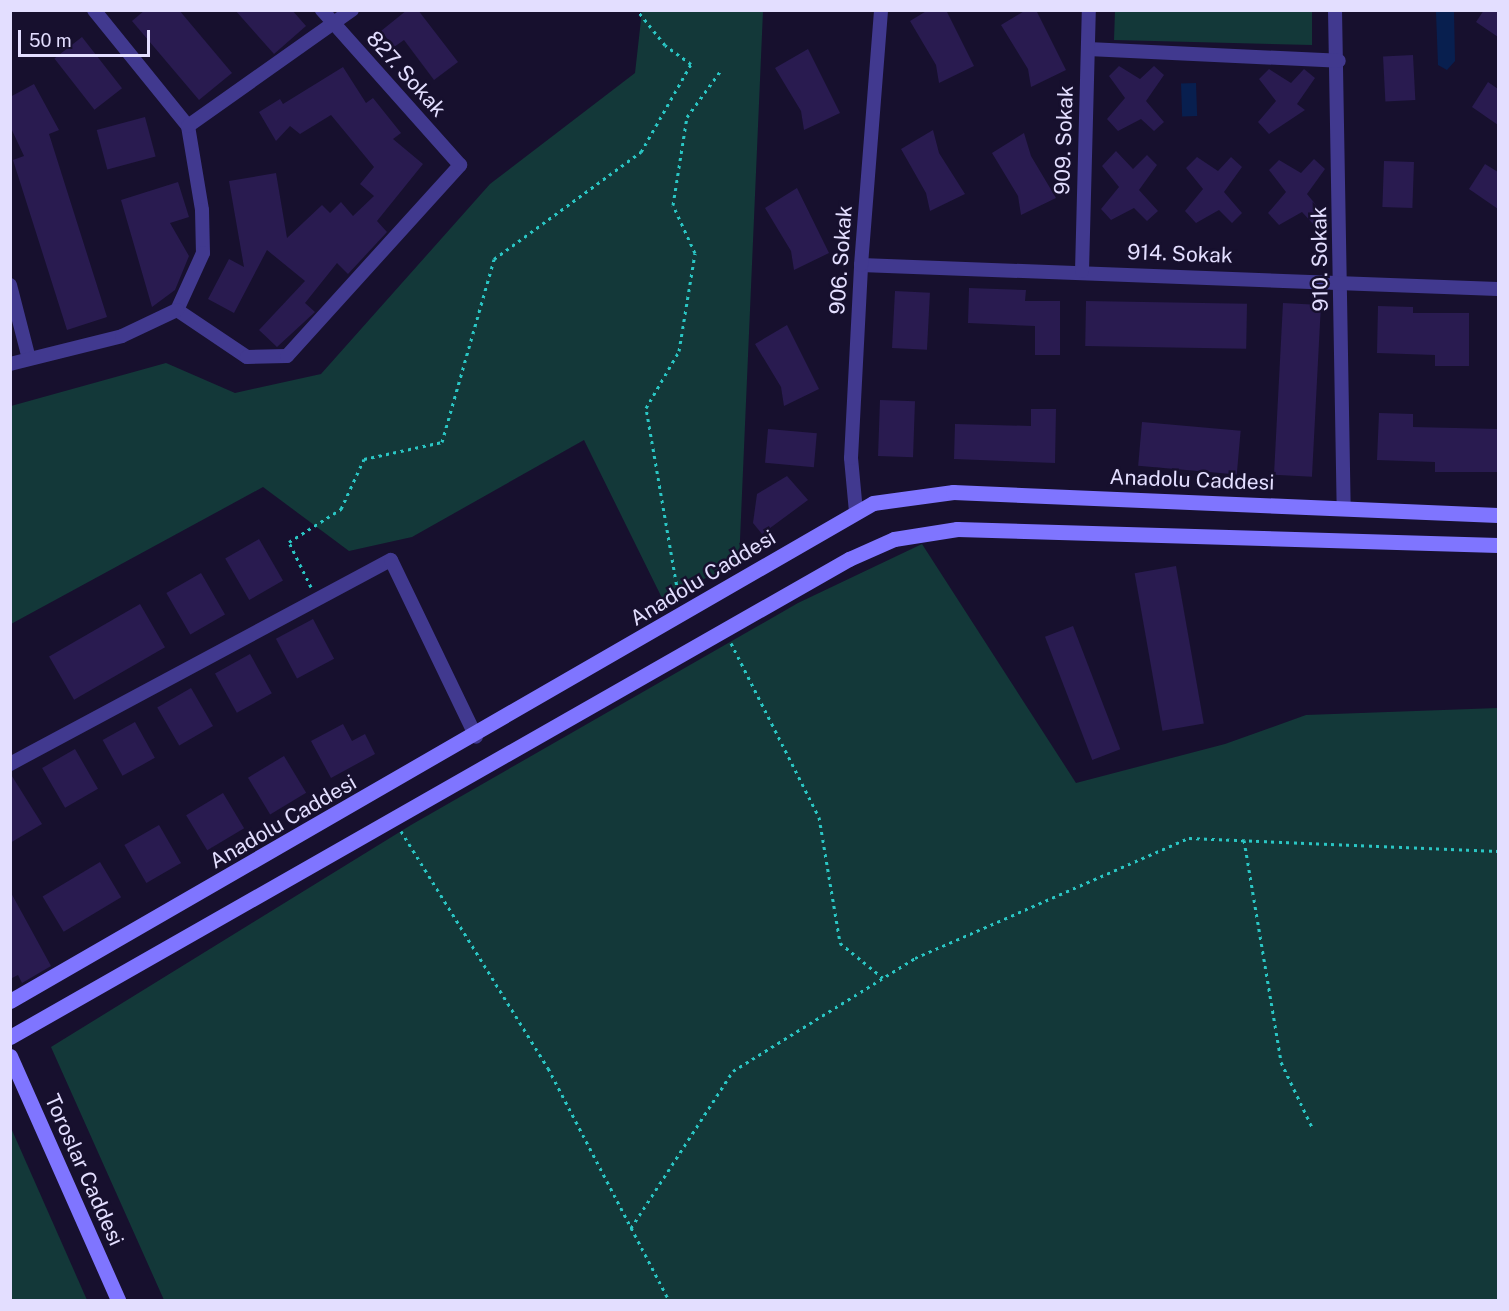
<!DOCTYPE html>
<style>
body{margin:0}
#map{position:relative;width:1509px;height:1311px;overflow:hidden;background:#17102e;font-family:"Public Sans",sans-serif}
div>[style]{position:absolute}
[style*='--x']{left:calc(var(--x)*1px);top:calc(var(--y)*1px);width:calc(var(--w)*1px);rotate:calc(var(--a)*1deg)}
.green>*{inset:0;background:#133839}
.water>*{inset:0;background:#081f4f;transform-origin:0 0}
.building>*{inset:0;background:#291b50;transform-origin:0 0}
.path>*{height:3px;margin-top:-1.5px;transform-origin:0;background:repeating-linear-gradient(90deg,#2ac6c4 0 3px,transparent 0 7.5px)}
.street>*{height:14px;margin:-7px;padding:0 7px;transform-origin:7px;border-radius:7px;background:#41398f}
.secondary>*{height:15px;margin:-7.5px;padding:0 7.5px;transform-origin:7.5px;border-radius:7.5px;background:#7f75ff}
span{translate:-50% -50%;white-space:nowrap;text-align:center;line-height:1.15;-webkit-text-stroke:5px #17102e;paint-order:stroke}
.street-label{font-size:21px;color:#e3deff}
.frame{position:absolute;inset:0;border:12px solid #e3deff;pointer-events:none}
.scale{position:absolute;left:18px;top:30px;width:132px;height:27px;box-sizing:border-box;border:3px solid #e3deff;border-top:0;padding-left:8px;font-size:18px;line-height:21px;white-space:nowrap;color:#e3deff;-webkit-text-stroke:4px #17102e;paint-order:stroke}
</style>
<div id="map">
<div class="green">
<i style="clip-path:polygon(642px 11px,763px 11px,739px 563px,662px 598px,584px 440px,412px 537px,349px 551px,263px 487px,11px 624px,11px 406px,166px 363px,235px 393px,321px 374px,490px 184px,635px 73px)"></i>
<i style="clip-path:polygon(1115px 11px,1312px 11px,1312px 45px,1114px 40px)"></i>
<i style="clip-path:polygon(922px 544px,1076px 783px,1225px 744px,1306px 715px,1498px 708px,1498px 1300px,164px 1300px,51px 1047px,411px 825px,798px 603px)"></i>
<i style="clip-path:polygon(11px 1128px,87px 1300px,11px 1300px)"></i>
</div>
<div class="water">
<i style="clip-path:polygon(1436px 12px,1454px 12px,1455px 61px,1447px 70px,1438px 65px)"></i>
<i style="left:1196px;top:83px;width:33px;height:15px;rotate:88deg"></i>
</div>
<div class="building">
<i style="clip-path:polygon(145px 10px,179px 10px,232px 73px,199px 100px,132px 21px)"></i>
<i style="clip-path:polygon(235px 10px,292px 10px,306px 26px,274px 54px)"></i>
<i style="clip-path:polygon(407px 10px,418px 10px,458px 62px,434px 80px,404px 40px,394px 47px,381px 31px)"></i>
<i style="clip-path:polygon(928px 10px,946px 10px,974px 66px,939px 83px,936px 65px,910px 21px)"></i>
<i style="clip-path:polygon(1026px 10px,1036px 10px,1066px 70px,1031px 87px,1028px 69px,1001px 25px)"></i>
<i style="clip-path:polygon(1484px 10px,1498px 10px,1498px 37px,1476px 22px)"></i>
<i style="left:82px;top:37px;width:65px;height:35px;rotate:52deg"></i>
<i style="clip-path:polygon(808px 49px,840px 113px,804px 130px,801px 111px,775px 68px)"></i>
<i style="left:1413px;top:55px;width:45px;height:30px;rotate:87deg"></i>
<i style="clip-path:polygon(1119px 66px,1140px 79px,1154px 66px,1164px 75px,1146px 101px,1164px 122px,1154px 131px,1141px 119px,1118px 131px,1107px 119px,1125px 98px,1109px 76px)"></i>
<i style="clip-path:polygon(343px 67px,366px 103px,373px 98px,401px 133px,393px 139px,423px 164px,377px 221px,387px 232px,348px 274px,337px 263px,305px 303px,315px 312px,277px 347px,259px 330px,305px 281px,267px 250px,234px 313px,208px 299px,229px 259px,244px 267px,229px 181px,276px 173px,287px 238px,322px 205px,330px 213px,341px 202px,353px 216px,374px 196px,360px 184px,374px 167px,331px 115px,300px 134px,290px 126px,276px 141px,259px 112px,280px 99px,283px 104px)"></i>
<i style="clip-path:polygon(1269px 69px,1291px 83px,1304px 69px,1315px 78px,1297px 104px,1305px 110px,1269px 134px,1258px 122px,1276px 101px,1259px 79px)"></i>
<i style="clip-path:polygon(1488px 82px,1498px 89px,1498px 125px,1472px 107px)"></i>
<i style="clip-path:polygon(34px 84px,59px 130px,49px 134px,107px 317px,67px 330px,13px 160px,24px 156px,10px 126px,10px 97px)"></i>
<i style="left:145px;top:117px;width:41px;height:50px;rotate:75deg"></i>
<i style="clip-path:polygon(933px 130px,939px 153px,965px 194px,930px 211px,926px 193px,901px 149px)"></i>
<i style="clip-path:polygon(1024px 133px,1031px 156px,1056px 198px,1021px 215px,1018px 196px,992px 153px)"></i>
<i style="clip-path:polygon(1116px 151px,1133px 169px,1147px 155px,1157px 165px,1139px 190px,1158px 211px,1147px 221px,1134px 208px,1111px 220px,1101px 209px,1119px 187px,1102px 166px)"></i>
<i style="clip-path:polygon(1197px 157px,1218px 171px,1231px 157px,1242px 167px,1224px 192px,1242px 213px,1232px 223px,1219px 210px,1196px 223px,1185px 211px,1203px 189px,1186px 168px)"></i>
<i style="clip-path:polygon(1314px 159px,1325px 169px,1307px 194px,1325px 216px,1314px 225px,1302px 212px,1279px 225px,1268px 213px,1286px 192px,1269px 170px,1279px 160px,1301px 173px)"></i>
<i style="left:1384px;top:161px;width:30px;height:46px;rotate:2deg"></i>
<i style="clip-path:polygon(1485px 164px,1498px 172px,1498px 209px,1469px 189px)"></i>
<i style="clip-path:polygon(178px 182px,189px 217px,170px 223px,189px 256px,175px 290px,152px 307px,121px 200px)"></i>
<i style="clip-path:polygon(797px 188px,829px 253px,794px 270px,791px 251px,765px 208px)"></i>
<i style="clip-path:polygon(969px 288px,1026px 290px,1025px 301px,1060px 301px,1060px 355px,1035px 355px,1035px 326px,968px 323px)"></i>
<i style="left:895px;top:291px;width:35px;height:57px;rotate:3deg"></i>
<i style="left:1086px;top:301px;width:161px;height:45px;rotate:1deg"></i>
<i style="left:1283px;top:303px;width:38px;height:172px;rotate:3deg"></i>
<i style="clip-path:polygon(1378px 306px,1413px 307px,1413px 313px,1469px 313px,1469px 366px,1435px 366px,1435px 355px,1377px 353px)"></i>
<i style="clip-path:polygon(787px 325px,819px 389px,784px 406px,781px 387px,755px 344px)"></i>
<i style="left:880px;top:400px;width:35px;height:56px;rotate:2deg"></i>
<i style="clip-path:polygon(1031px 409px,1056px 409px,1055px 463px,954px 459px,955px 424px,1031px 426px)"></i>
<i style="clip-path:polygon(1379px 413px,1413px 414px,1413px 427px,1498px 429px,1498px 472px,1435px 472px,1435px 462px,1377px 460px)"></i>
<i style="left:1142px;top:422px;width:99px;height:44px;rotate:5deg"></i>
<i style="left:768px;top:429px;width:49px;height:34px;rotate:5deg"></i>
<i style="clip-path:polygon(787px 476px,808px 500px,762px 534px,753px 523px,757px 494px)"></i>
<i style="left:259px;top:539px;width:48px;height:39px;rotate:60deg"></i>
<i style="left:1176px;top:566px;width:160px;height:42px;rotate:80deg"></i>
<i style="left:201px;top:573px;width:48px;height:40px;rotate:60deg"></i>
<i style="left:140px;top:604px;width:50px;height:105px;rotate:60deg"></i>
<i style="left:313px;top:619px;width:45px;height:42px;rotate:62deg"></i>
<i style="left:1073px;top:626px;width:132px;height:30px;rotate:69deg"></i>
<i style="left:250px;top:654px;width:45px;height:40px;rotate:61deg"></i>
<i style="left:191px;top:688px;width:44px;height:39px;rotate:60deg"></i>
<i style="left:135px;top:722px;width:41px;height:37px;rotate:61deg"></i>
<i style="clip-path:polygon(343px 724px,352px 741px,365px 734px,375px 754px,331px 778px,311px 741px)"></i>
<i style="left:75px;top:749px;width:46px;height:38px;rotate:60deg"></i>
<i style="left:284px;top:756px;width:43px;height:42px;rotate:59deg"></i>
<i style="clip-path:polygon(10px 773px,42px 824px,10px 843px)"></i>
<i style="left:223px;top:793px;width:41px;height:43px;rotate:59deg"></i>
<i style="left:159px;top:825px;width:44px;height:40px;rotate:60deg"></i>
<i style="left:100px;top:862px;width:41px;height:67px;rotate:59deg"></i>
<i style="clip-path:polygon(10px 891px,51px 966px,22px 983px,18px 975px,10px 979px)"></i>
</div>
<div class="path">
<i style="--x:311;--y:587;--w:50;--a:-116.1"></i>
<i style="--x:289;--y:542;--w:62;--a:-32.4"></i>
<i style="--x:341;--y:509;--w:55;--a:-65.3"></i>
<i style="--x:364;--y:459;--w:80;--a:-12.3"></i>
<i style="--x:442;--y:442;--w:190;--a:-74.1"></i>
<i style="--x:494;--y:259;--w:182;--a:-36.1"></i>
<i style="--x:641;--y:152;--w:101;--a:-60.4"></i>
<i style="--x:691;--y:64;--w:32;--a:-144"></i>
<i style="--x:665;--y:45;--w:45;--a:-128.7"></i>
<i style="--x:679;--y:599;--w:194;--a:-99.8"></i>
<i style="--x:646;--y:408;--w:66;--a:-59.9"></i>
<i style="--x:679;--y:351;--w:99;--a:-80.7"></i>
<i style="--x:695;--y:253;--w:53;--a:-114.6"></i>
<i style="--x:673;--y:205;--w:89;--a:-81"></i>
<i style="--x:687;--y:117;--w:58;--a:-54.1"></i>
<i style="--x:731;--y:643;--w:195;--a:63.2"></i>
<i style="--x:819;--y:817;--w:128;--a:80.5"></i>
<i style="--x:840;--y:943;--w:55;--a:39.1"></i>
<i style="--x:401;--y:831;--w:279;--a:58.2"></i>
<i style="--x:548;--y:1068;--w:262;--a:62.5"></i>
<i style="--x:1244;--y:840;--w:225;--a:80.5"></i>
<i style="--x:1281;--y:1062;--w:74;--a:64.5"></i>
<i style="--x:631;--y:1228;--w:187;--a:-57"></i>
<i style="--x:733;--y:1071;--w:214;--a:-31.8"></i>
<i style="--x:915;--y:958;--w:299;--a:-23.7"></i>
<i style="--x:1189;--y:838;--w:309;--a:2.4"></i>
</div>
<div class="street">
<i style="--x:94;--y:10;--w:149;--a:51"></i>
<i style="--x:188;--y:126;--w:85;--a:80.5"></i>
<i style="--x:202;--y:210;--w:43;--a:88.7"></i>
<i style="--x:203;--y:253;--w:63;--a:114.5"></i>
<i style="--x:1335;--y:10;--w:497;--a:89"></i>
<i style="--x:1088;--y:49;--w:251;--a:2.7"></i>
<i style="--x:188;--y:126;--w:201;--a:-35.3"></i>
<i style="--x:861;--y:265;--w:637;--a:2.16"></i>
<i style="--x:1082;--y:271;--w:261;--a:-88.5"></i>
<i style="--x:10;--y:285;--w:76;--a:75.6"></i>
<i style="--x:177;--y:310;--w:84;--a:33.9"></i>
<i style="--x:247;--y:357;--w:40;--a:-1.4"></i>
<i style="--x:287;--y:356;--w:258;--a:-47.8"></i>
<i style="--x:460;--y:165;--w:208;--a:-131.7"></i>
<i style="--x:10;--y:364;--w:115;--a:-14"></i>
<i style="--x:122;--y:336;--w:61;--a:-25.3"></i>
<i style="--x:856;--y:512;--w:54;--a:-95.3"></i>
<i style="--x:851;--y:458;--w:193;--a:-87"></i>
<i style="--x:861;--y:265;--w:256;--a:-85.5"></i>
<i style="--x:10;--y:764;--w:432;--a:-28.2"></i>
<i style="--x:391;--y:560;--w:196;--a:64.3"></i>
</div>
<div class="secondary">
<i style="--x:10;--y:1001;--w:996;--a:-29.99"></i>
<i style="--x:873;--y:503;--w:81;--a:-7.8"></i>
<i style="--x:953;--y:492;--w:545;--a:2.42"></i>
<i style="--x:10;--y:1037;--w:966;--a:-29.67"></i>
<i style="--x:849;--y:559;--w:49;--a:-24"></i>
<i style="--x:894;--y:539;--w:64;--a:-9"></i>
<i style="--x:957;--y:529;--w:541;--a:1.69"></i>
<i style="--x:10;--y:1056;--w:267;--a:66.1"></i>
</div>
<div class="street-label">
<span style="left:406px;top:74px;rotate:48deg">827. Sokak</span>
<span style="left:1064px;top:140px;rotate:-88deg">909. Sokak</span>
<span style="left:1180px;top:254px;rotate:2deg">914. Sokak</span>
<span style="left:1320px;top:259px;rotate:-91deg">910. Sokak</span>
<span style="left:841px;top:260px;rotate:-86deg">906. Sokak</span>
<span style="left:1192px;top:480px;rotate:2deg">Anadolu Caddesi</span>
<span style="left:703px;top:578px;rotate:-31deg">Anadolu Caddesi</span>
<span style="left:283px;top:822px;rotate:-30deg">Anadolu Caddesi</span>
<span style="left:84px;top:1170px;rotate:66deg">Toroslar Caddesi</span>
</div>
<div class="frame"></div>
<div class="scale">50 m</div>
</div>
